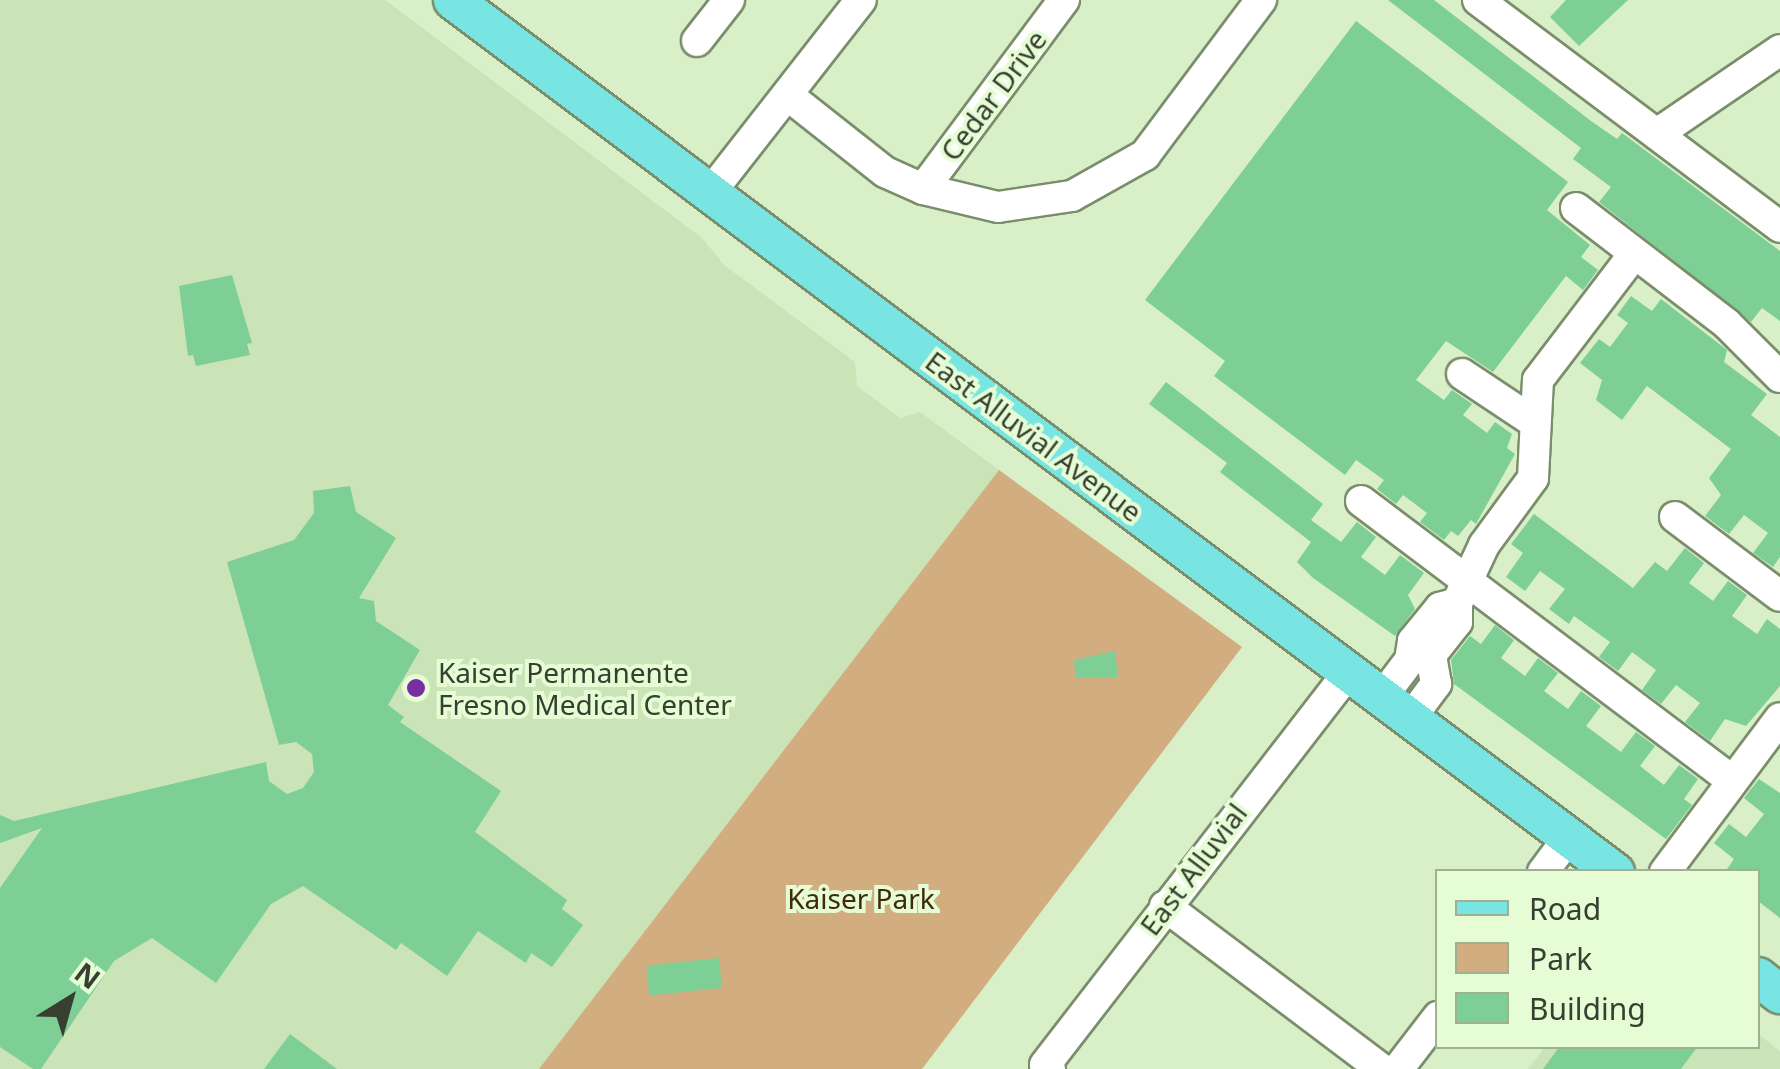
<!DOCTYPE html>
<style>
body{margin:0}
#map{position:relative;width:1780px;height:1069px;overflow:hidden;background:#d8efc8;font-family:"Noto Sans",sans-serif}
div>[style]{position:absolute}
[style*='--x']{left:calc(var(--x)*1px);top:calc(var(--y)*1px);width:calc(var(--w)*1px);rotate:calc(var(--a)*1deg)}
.built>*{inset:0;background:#cae4b7}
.green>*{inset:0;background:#d2ad80}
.building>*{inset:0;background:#7ecf96;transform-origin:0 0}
.roads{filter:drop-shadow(2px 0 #7a8e6b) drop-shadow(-2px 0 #7a8e6b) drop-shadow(0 2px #7a8e6b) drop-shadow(0 -2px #7a8e6b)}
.minor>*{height:30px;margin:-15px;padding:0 15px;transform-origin:15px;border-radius:15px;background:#fff}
.major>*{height:38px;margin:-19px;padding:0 19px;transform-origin:19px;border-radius:19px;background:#78e5e3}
.dots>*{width:28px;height:28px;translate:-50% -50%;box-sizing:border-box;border:5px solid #e5fcd5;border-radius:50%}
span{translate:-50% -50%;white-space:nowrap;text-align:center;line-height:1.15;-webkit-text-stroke:8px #e5fcd5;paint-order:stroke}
.street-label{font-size:28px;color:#363f30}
.poi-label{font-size:28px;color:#363f30}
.left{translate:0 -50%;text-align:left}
.park-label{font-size:28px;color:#402a08}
.legend{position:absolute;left:1435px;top:869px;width:325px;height:180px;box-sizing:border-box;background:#e5fcd5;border:2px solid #9fb093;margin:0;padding:12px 18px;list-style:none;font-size:30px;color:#363f30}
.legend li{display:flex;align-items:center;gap:20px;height:50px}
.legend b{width:50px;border:2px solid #9fb093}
.north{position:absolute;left:20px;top:949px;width:100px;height:100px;-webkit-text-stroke:8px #e5fcd5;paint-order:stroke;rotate:37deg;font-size:28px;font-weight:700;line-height:40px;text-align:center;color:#363f30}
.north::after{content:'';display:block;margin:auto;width:35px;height:45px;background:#363f30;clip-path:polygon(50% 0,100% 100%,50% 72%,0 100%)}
</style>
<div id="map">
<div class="built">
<i style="clip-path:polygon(0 0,385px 0,702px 238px,724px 265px,855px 362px,857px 386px,900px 418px,920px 412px,999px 470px,540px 1069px,0 1069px)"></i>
<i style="clip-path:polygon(1758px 1034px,1780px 1051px,1780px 1069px,1528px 1069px,1545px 1047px,1758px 1046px)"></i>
</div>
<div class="green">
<i style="clip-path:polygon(999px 470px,1242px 647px,922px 1069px,539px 1069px)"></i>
</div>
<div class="building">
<i style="clip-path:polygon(1388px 0,1434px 0,1591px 121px,1617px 139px,1622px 133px,1780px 251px,1780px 321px,1762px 308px,1751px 322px,1599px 202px,1611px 187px,1573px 159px,1581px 148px)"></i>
<i style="clip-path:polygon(1566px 0,1628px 0,1579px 46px,1550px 17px)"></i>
<i style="clip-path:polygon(1356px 21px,1568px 182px,1547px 210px,1590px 245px,1581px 257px,1598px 270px,1583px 290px,1566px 276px,1493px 372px,1446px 341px,1416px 380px,1444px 400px,1452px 390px,1472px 404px,1463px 415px,1487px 433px,1495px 422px,1512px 434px,1507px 448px,1515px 454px,1476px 524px,1471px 520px,1458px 536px,1451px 531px,1444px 540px,1420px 522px,1427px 513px,1403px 495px,1396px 504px,1377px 489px,1384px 480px,1356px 460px,1345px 475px,1214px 376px,1225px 361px,1145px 300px)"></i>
<i style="clip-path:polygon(232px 275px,252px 343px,247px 344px,250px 355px,196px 366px,193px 355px,188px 356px,179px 286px)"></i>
<i style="clip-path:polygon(1631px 296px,1652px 311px,1661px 299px,1727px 350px,1724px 362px,1767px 394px,1751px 415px,1780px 437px,1780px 557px,1773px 567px,1753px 553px,1768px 533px,1744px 515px,1729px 534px,1705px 516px,1721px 495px,1709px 478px,1731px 449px,1647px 386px,1622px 420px,1596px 400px,1602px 380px,1580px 363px,1599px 339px,1610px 347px,1628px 323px,1617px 315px)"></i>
<i style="clip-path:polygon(1166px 382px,1323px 504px,1311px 520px,1341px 542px,1357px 522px,1376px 537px,1361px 557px,1385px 575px,1400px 555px,1424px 573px,1408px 595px,1415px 609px,1395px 636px,1313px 578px,1297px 562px,1311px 542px,1220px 472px,1227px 463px,1149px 404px)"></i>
<i style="clip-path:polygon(350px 486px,356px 512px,396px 538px,359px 598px,374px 601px,376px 621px,420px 650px,388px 705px,404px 717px,400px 722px,501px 791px,475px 832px,567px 900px,562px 909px,583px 925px,552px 967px,531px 953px,526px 963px,478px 931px,447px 976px,401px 943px,396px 950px,303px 886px,271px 904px,216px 983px,152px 938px,114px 961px,41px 1069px,33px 1069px,0 1047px,0 888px,42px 828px,0 843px,0 815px,14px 821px,266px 762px,269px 781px,287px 794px,303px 788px,314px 772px,312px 754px,296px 742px,279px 745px,227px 562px,294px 540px,314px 513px,313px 491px)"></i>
<i style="clip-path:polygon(1534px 514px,1633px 588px,1655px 562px,1667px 571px,1685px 548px,1704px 563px,1689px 583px,1713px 601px,1728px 581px,1747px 595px,1732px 616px,1757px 634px,1767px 619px,1780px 629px,1780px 686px,1746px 726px,1725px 719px,1710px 741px,1685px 722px,1700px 703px,1676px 685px,1661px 704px,1642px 690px,1656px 670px,1632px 652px,1618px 671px,1599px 657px,1610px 642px,1574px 616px,1569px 624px,1549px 609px,1565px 589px,1540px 571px,1525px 591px,1506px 577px,1523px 553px,1511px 544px)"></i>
<i style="clip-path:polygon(1495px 625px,1514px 640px,1501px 658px,1525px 676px,1538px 658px,1558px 673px,1544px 691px,1568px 709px,1581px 691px,1601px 706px,1586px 726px,1621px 752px,1636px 732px,1655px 746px,1640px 766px,1664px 785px,1679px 765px,1698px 779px,1684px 799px,1692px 805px,1666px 839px,1454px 684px,1451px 660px,1470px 636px,1481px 644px)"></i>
<i style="clip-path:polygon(1115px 651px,1118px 677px,1076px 678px,1074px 660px)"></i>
<i style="clip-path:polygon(1759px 779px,1780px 793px,1780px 918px,1758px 901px,1758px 872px,1725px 872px,1734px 859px,1714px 843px,1729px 824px,1746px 837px,1764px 814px,1744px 798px)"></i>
<i style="left:719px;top:958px;width:30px;height:73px;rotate:84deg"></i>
<i style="clip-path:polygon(290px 1034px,337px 1069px,264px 1069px)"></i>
<i style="clip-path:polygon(1560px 1046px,1698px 1046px,1681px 1069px,1543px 1069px)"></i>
</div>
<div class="roads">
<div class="minor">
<i style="--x:1478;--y:0;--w:378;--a:36.9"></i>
<i style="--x:697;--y:41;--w:52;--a:-52"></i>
<i style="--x:790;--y:97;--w:121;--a:38.3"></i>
<i style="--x:885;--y:172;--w:42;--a:24.1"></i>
<i style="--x:923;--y:189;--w:77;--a:13.5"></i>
<i style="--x:998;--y:207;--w:75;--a:-8.5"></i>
<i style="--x:1072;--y:196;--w:84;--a:-29.3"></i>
<i style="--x:1145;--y:155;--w:194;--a:-53.2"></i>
<i style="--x:1657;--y:134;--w:149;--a:-34.3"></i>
<i style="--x:923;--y:189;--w:236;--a:-53.3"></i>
<i style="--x:710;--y:193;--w:245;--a:-52"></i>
<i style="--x:1576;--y:208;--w:190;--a:37.5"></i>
<i style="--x:1727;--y:324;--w:75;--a:45"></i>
<i style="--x:1462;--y:374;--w:87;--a:33.7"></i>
<i style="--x:1361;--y:501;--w:465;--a:37"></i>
<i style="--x:1675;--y:517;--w:131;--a:37"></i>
<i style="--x:1410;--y:660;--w:22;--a:-13"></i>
<i style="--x:1431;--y:655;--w:42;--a:-51.8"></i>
<i style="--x:1457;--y:622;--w:19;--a:-90"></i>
<i style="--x:1457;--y:603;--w:64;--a:-65"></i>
<i style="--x:1484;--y:545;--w:83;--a:-53.8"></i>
<i style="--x:1533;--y:478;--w:98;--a:-87.1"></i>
<i style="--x:1538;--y:380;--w:158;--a:-52.7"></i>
<i style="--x:1382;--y:697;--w:46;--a:-52.9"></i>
<i style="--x:1410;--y:660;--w:19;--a:-81"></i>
<i style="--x:1413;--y:641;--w:43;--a:-50.7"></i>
<i style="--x:1440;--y:608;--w:18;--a:-16"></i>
<i style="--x:1410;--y:719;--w:44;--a:-53.4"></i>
<i style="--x:1436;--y:684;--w:29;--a:-100"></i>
<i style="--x:1543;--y:872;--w:44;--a:-53.4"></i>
<i style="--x:1665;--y:872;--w:192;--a:-53.2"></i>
<i style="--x:1165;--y:906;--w:271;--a:37"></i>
<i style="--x:1050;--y:1069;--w:6;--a:-141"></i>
<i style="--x:1045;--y:1065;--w:497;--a:-52.3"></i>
<i style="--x:1398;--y:1069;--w:66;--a:-52.4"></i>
</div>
<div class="major">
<i style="--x:453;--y:0;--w:1453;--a:36.89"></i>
<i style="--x:1758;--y:977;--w:28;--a:38"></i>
</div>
</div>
<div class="dots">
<i style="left:416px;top:688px;background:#7a2d9e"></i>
</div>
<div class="street-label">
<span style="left:993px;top:95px;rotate:-53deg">Cedar Drive</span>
<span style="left:1034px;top:436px;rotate:37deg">East Alluvial Avenue</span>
<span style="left:1193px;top:869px;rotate:-53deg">East Alluvial</span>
</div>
<div class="poi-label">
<span class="left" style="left:438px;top:688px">Kaiser Permanente<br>Fresno Medical Center</span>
</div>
<div class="park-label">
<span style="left:861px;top:898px">Kaiser Park</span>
</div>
<ul class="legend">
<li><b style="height:12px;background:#78e5e3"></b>Road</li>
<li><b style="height:28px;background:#d2ad80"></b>Park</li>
<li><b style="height:28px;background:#7ecf96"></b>Building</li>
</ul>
<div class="north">N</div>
</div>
